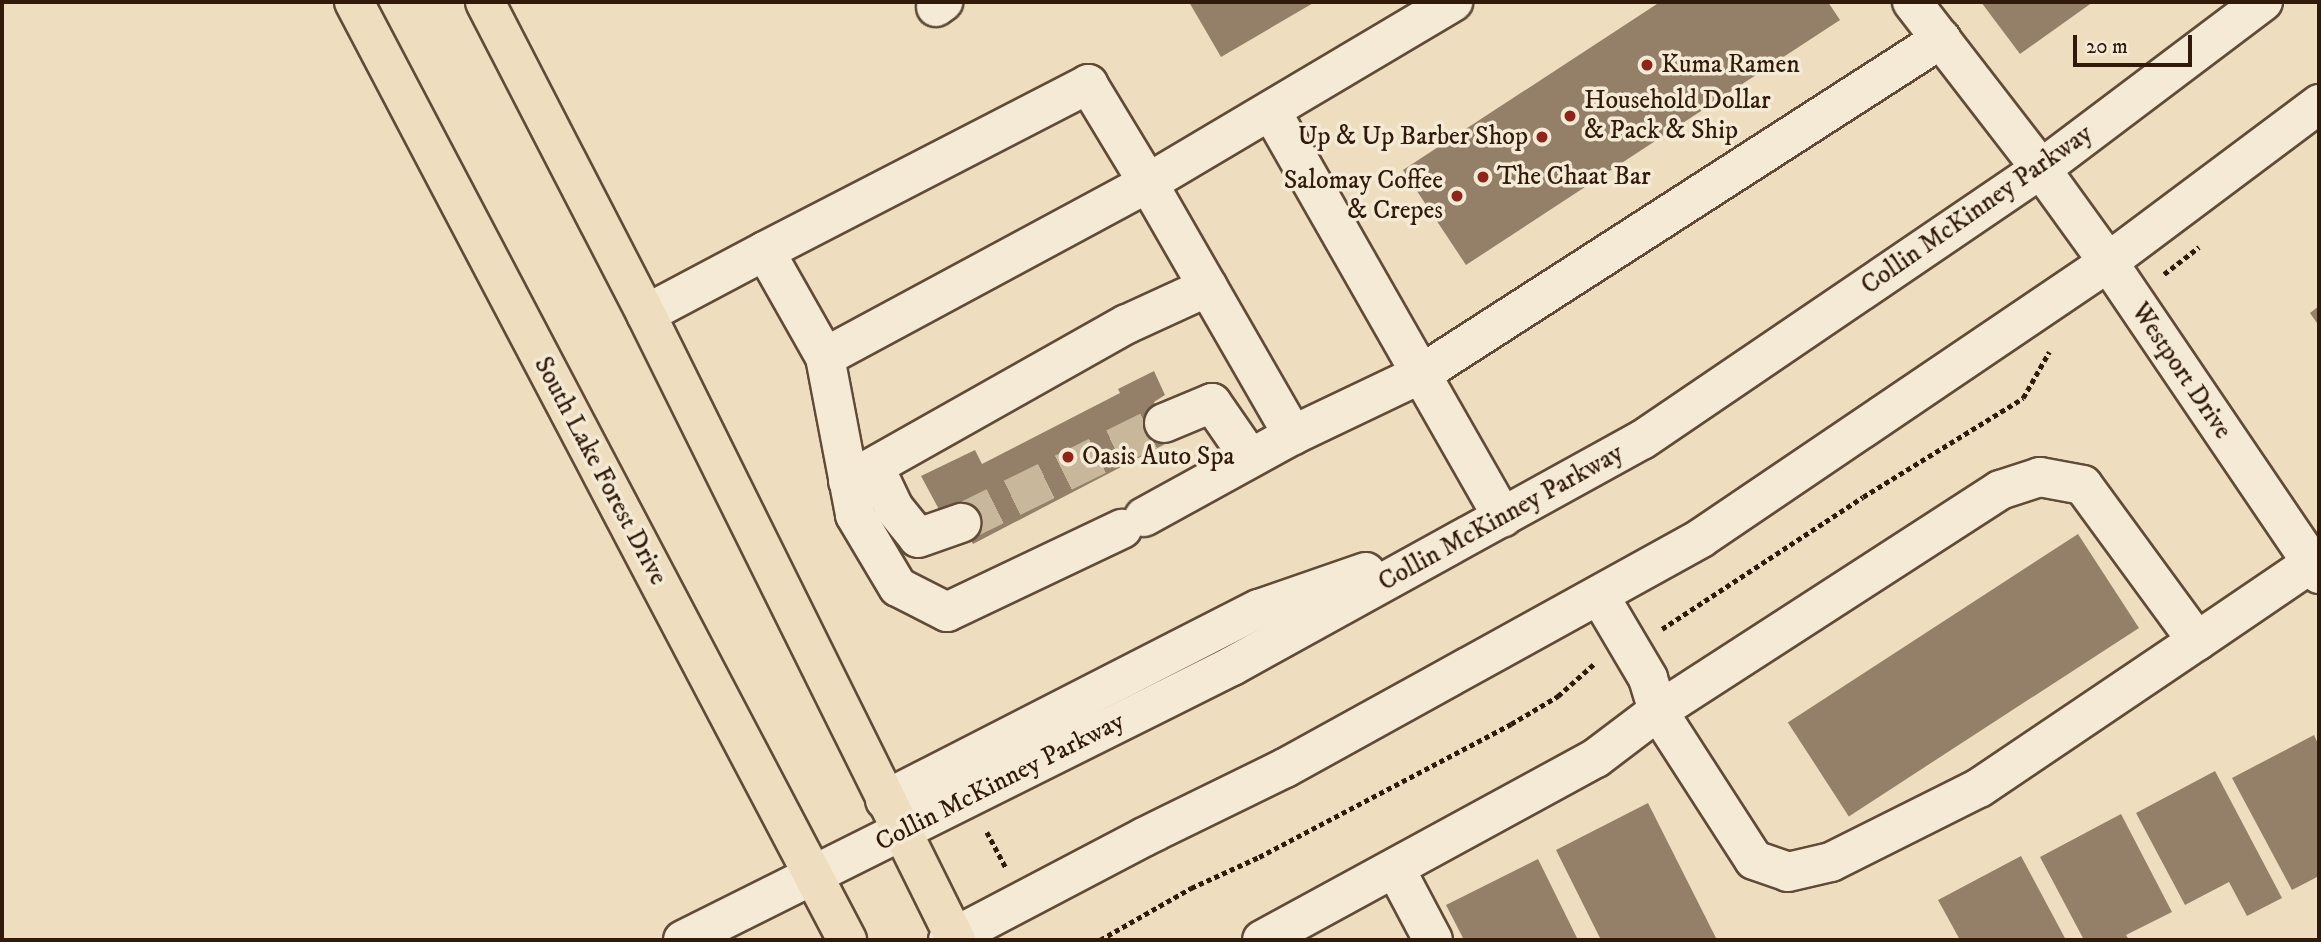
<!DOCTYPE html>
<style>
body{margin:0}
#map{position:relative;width:2321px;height:942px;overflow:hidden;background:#eedebf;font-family:"IM FELL DW Pica",serif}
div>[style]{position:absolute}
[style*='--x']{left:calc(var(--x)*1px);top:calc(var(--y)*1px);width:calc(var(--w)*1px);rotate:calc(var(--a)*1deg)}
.building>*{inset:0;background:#948069;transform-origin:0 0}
.minor-tunnel>*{height:38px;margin-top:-19px;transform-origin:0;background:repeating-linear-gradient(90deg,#c8b79b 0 38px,transparent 0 57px)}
.path>*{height:4.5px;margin-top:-2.25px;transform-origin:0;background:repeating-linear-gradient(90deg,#321a0b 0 5px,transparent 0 8.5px)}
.roads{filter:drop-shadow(2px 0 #614b38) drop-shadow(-2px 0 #614b38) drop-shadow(0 2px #614b38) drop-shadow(0 -2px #614b38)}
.minor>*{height:38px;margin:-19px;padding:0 19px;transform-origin:19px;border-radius:19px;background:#f4ead5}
.major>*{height:38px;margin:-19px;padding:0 19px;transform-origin:19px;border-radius:19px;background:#eedebf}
.dots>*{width:19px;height:19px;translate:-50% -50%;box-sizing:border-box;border:4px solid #f4ead5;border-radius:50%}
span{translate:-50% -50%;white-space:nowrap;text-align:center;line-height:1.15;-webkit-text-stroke:7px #f4ead5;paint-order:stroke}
.poi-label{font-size:26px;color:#321a0b}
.left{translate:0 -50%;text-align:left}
.right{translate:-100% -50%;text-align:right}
.street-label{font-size:26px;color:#321a0b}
.frame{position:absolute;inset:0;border:4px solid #321a0b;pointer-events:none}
.scale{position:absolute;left:2073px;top:35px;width:119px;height:32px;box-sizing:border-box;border:4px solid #321a0b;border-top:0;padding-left:9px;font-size:21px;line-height:24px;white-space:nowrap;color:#321a0b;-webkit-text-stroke:5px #f4ead5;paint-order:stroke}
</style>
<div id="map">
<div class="building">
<i style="clip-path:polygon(1189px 2px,1315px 2px,1221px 57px)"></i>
<i style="clip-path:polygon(1660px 2px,1828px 2px,1840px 20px,1466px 265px,1403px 170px)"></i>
<i style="clip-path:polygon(1981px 2px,2093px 2px,2020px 54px)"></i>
<i style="clip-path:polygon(2319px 306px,2319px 326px,2310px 313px)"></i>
<i style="clip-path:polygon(1154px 371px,1165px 395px,1154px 402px,1173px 440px,973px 544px,953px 509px,942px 515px,921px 476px,975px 450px,982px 464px,1120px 393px,1118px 389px)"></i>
<i style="left:2078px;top:534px;width:112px;height:346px;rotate:57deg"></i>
<i style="clip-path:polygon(2314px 735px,2319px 746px,2319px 876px,2292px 890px,2232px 778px)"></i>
<i style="clip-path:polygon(2215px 771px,2282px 898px,2247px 916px,2229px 882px,2185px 905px,2136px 813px)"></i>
<i style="clip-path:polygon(1648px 803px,1717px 940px,1601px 940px,1556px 850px)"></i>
<i style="clip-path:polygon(2121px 814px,2172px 912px,2126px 935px,2129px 940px,2084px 940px,2040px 857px)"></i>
<i style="clip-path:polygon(2021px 856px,2066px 940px,1960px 940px,1938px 900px)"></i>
<i style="clip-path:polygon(1538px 859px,1578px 940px,1464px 940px,1446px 905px)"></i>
</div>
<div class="minor-tunnel">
<i style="--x:961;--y:523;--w:226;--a:-26.2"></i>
</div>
<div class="path">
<i style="--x:2164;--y:274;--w:44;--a:-37.6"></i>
<i style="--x:1662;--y:629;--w:240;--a:-33.3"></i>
<i style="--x:1863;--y:497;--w:188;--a:-31.7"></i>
<i style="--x:2023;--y:398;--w:53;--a:-60.5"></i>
<i style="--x:987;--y:832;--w:40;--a:62"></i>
<i style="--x:1100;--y:940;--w:105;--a:-29.7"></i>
<i style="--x:1191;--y:888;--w:75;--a:-24.5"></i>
<i style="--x:1259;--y:857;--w:285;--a:-27.8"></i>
<i style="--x:1511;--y:724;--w:55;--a:-30.8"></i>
<i style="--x:1558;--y:696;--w:50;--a:-41.7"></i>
</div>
<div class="roads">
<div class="minor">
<i style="--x:1912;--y:2;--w:211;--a:52.3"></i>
<i style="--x:2041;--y:169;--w:115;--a:54.2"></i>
<i style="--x:2108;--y:262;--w:377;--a:55.9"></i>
<i style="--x:936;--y:7;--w:9;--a:-36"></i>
<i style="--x:1271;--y:111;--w:468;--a:60.3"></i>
<i style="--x:765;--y:251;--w:364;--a:-27.3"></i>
<i style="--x:1088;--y:84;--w:116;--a:58.8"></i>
<i style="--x:1148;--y:183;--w:355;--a:-30.7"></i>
<i style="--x:646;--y:314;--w:135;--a:-27.9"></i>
<i style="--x:765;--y:251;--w:122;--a:60.5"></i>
<i style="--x:825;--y:357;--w:367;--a:-28.3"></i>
<i style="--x:1148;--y:183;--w:291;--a:60.1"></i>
<i style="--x:1293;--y:435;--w:142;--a:-25.5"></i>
<i style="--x:1421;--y:374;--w:619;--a:-32.79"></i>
<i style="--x:825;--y:357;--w:161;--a:79.2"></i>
<i style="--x:855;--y:515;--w:84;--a:59.2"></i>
<i style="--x:898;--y:587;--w:55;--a:27"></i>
<i style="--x:947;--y:612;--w:194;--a:-25.4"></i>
<i style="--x:1164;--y:423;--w:52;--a:-22.6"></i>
<i style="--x:1212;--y:403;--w:67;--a:55.4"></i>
<i style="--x:875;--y:468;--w:44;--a:64.6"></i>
<i style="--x:894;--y:508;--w:38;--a:51"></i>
<i style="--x:918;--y:538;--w:46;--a:-19.2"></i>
<i style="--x:848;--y:481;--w:320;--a:-29.4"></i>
<i style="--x:1127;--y:324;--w:89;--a:-24.6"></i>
<i style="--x:1144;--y:517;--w:170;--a:-28.8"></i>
<i style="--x:2197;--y:641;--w:193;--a:-126.2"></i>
<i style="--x:2083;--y:485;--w:44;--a:-169.5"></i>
<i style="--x:2040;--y:477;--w:42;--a:162"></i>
<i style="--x:2000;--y:490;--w:407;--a:147.1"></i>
<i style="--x:1658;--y:711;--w:177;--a:57.2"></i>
<i style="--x:1754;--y:860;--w:36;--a:19"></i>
<i style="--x:1788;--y:872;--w:44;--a:-13.1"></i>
<i style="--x:1831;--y:862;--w:165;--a:-26.6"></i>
<i style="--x:1979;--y:788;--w:263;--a:-34"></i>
<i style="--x:2197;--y:641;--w:148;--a:-34.2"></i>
<i style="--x:885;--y:800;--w:420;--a:-27.1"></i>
<i style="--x:1259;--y:609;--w:113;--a:-19.1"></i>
<i style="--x:1396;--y:870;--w:79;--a:62.1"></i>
<i style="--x:683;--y:940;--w:614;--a:-26.52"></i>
<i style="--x:1232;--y:666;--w:468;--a:-28.9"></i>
<i style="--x:1642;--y:440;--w:482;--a:-34.2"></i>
<i style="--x:2041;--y:169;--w:278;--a:-37"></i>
<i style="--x:948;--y:940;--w:221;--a:-27.7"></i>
<i style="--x:1144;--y:837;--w:157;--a:-26.1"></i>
<i style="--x:1285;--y:768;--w:475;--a:-28.9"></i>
<i style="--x:1701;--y:538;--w:492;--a:-34.1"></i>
<i style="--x:2108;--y:262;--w:264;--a:-36.8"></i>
<i style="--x:1262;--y:940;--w:380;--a:-28.6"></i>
<i style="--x:1596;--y:758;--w:78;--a:-37.2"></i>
<i style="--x:1658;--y:711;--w:34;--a:-107"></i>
<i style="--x:1648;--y:678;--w:96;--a:-120.6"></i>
</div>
<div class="major">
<i style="--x:354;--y:2;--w:1060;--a:62.27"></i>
<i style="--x:485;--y:2;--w:351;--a:62.7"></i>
<i style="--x:646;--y:314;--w:699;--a:63.66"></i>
</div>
</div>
<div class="dots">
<i style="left:1647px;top:65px;background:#8f2418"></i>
<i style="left:1570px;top:116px;background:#8f2418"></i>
<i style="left:1542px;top:137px;background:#8f2418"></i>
<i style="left:1483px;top:177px;background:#8f2418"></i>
<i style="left:1457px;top:196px;background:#8f2418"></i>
<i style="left:1068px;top:457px;background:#8f2418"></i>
</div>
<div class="poi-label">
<span class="left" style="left:1661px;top:65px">Kuma Ramen</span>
<span class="left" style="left:1584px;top:116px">Household Dollar<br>&amp; Pack &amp; Ship</span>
<span class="right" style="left:1528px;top:137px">Up &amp; Up Barber Shop</span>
<span class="left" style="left:1497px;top:177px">The Chaat Bar</span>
<span class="right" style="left:1443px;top:196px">Salomay Coffee<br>&amp; Crepes</span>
<span class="left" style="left:1082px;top:457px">Oasis Auto Spa</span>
</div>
<div class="street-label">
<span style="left:1977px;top:210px;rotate:-35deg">Collin McKinney Parkway</span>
<span style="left:2181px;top:371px;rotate:56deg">Westport Drive</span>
<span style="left:600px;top:471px;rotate:62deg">South Lake Forest Drive</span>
<span style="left:1501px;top:518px;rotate:-29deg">Collin McKinney Parkway</span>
<span style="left:1000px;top:782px;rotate:-27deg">Collin McKinney Parkway</span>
</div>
<div class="frame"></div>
<div class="scale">20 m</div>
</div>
